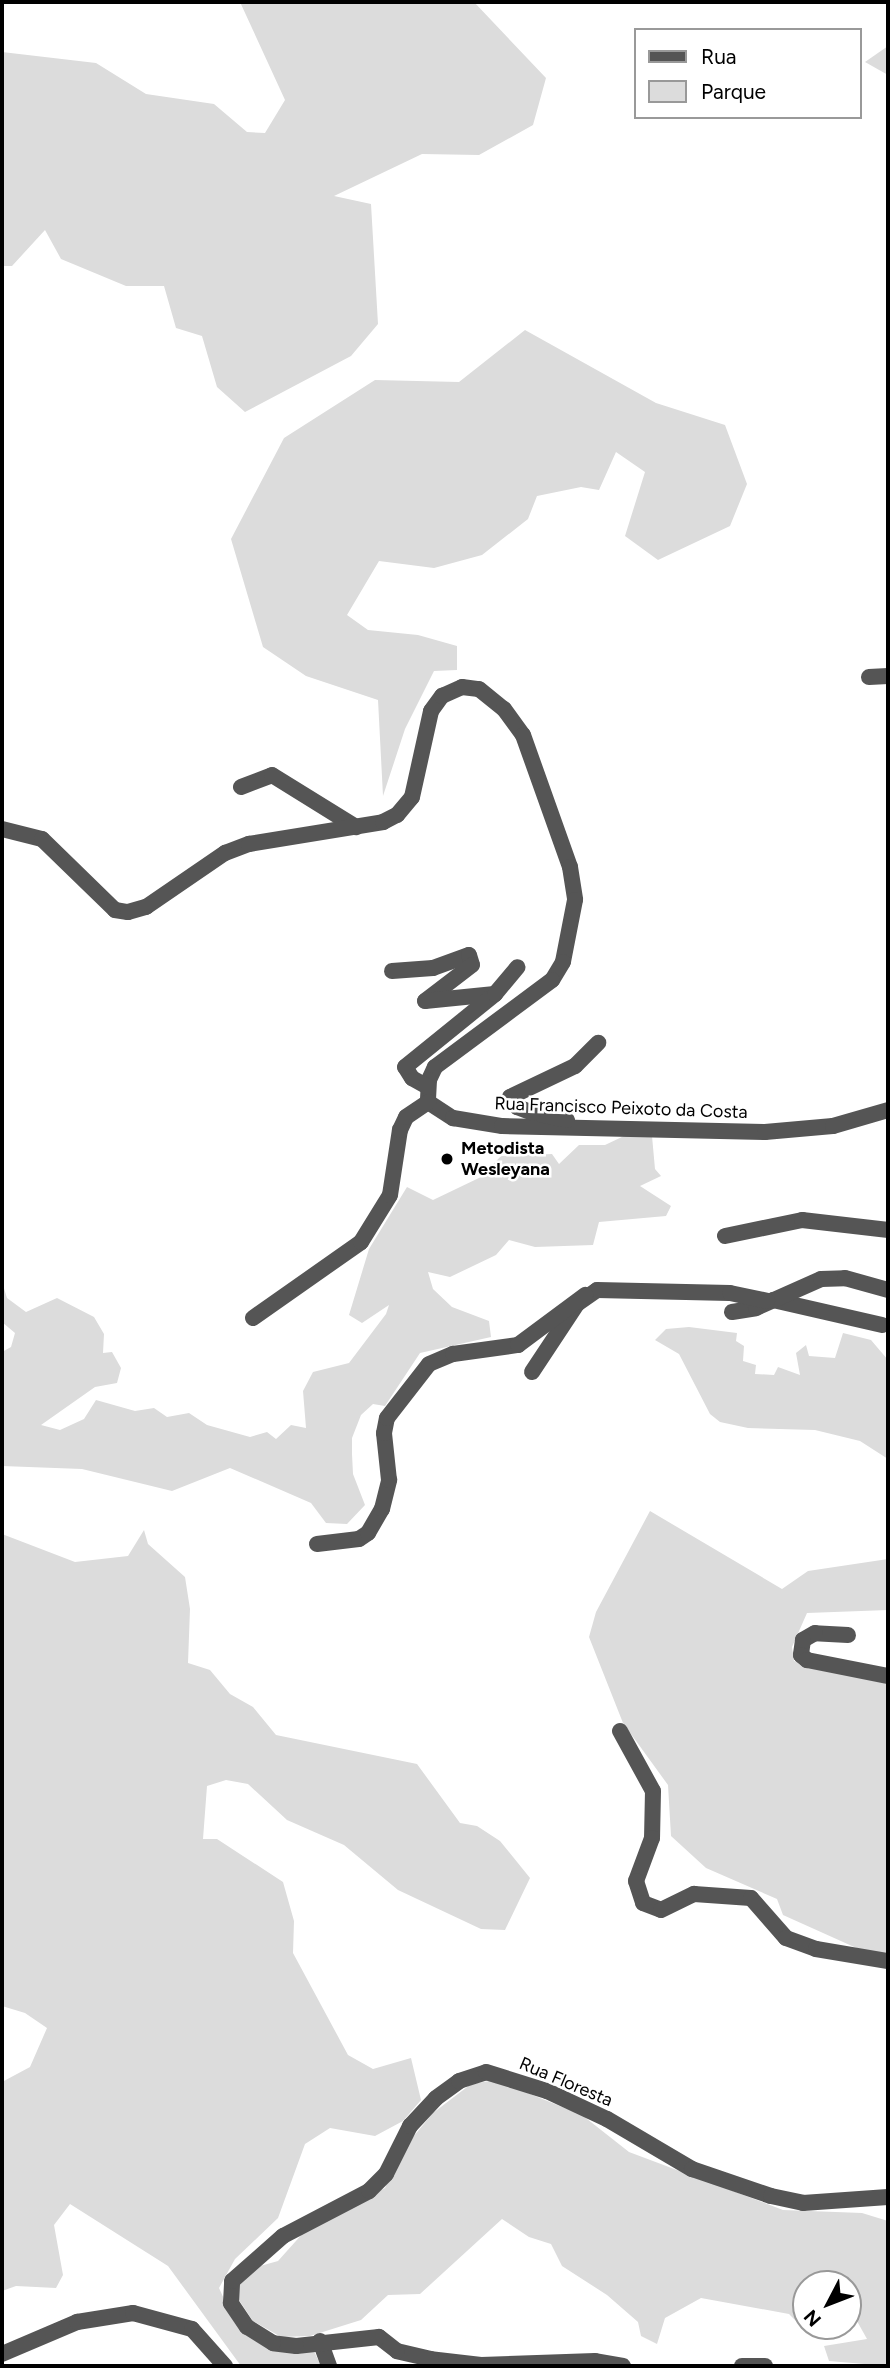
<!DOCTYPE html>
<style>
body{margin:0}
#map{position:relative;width:890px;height:2368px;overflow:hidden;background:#fff;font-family:Figtree,sans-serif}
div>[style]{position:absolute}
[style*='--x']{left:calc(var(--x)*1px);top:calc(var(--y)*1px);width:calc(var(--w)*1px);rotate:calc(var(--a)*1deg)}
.green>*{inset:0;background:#dcdcdc}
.minor>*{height:16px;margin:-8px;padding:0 8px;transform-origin:8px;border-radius:8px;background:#555}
.dots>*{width:19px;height:19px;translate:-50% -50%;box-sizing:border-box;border:4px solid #fff;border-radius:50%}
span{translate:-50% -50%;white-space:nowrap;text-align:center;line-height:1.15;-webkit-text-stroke:5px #fff;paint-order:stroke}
.street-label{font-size:18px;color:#000}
.poi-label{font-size:18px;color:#000;font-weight:700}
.left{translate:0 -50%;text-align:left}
.frame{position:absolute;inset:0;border:4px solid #000;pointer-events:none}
.legend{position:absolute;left:634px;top:28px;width:228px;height:91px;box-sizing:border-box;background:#fff;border:2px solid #999;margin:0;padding:9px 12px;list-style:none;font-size:21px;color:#000}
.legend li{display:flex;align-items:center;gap:14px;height:35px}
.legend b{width:35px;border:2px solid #999}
.north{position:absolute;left:792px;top:2270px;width:70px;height:70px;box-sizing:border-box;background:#fff;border:2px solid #999;border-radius:50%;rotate:228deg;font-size:19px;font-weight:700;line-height:28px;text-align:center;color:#000}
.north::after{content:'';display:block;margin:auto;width:24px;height:32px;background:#000;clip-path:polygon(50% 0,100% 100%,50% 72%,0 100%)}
</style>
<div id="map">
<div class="green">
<i style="clip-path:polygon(240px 2px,474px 2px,546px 78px,533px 125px,479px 155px,422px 154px,334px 196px,371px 204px,378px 324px,351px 356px,245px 412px,217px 387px,202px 336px,176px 328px,164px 286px,126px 286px,61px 259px,45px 230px,12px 266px,2px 266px,2px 52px,96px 63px,146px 94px,214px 104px,247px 132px,265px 133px,285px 100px)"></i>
<i style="clip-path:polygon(888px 46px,888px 75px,865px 62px)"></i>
<i style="clip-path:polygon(525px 330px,656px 403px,725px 425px,747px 484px,730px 526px,658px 560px,625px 536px,645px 472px,616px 452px,599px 490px,581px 487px,537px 496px,528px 519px,482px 555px,434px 568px,379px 561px,347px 615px,368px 630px,418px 635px,457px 646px,457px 670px,434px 671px,405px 729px,383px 796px,378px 700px,306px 676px,263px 647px,231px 539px,284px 438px,375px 380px,459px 382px)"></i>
<i style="clip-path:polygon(624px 1136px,652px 1136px,655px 1169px,661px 1176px,640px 1186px,671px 1206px,666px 1216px,599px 1222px,593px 1245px,535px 1247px,509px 1240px,496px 1255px,450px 1277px,428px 1272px,433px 1289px,452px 1307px,489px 1321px,491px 1337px,420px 1353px,385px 1406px,373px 1404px,361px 1415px,352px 1438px,352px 1454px,353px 1474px,365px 1505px,347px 1524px,326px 1523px,311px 1503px,230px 1468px,172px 1491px,82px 1469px,2px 1466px,2px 1352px,11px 1347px,15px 1333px,2px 1322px,2px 1282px,7px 1298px,26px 1312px,57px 1298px,94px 1317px,104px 1334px,103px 1353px,112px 1352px,121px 1368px,117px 1383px,95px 1387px,41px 1425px,60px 1430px,84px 1419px,96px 1400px,135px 1411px,154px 1408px,167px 1417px,189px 1413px,207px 1425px,250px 1437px,267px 1432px,276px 1439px,291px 1425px,306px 1428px,303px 1391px,313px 1372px,349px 1363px,386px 1314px,389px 1305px,362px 1323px,349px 1315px,369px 1249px,407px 1187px,433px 1200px,481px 1177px,501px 1156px,552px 1154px,559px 1164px,579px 1145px,605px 1145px)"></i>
<i style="clip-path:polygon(689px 1327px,737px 1333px,736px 1341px,744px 1346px,743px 1361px,756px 1365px,755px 1374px,774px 1375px,778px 1367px,800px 1375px,796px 1353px,806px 1345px,809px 1356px,835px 1358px,843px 1333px,871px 1340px,888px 1360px,888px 1459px,860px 1441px,815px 1430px,748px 1428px,720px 1422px,710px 1414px,679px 1354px,655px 1340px,666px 1329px)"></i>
<i style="clip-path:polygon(650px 1511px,782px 1589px,808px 1571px,888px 1559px,888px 1610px,807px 1613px,792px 1647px,794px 1661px,888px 1684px,888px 1957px,872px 1955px,783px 1915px,777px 1899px,706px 1868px,671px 1836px,668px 1785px,623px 1723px,589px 1637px,596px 1612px)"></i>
<i style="clip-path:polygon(144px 1530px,148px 1544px,185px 1577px,190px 1609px,188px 1663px,210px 1670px,230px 1694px,253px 1707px,276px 1735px,417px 1764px,460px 1823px,477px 1826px,500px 1841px,530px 1878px,505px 1930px,481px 1929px,398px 1890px,344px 1845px,287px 1820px,248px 1784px,226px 1780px,207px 1786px,203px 1839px,217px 1839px,283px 1882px,294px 1921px,293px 1953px,348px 2055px,373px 2069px,411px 2058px,421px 2100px,403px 2121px,375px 2136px,330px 2128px,305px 2144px,278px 2218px,235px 2259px,219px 2288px,235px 2323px,271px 2348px,313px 2349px,321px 2366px,241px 2366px,168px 2266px,70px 2204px,54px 2225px,63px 2275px,56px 2288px,16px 2286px,2px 2291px,2px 2082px,30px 2067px,47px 2028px,25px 2013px,2px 2006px,2px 1534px,75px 1562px,128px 1556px)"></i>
<i style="clip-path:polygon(496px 2080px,582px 2115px,629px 2152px,783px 2210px,862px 2213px,888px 2221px,888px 2366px,829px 2361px,824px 2346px,867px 2339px,848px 2305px,848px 2284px,806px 2284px,807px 2326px,804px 2329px,789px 2314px,701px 2298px,665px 2318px,657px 2344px,641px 2336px,638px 2322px,607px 2295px,562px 2266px,551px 2244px,529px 2237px,502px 2219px,420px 2294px,388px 2295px,361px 2320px,310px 2336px,281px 2337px,253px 2321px,239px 2300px,239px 2283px,250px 2269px,278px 2261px,304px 2232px,385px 2188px,403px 2149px,433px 2113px,471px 2084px)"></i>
</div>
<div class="minor">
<i style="--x:869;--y:677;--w:19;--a:-3"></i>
<i style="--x:241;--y:787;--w:33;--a:-21"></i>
<i style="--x:272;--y:775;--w:99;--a:31.8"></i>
<i style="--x:2;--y:829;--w:41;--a:14"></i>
<i style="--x:42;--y:839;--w:102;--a:44.2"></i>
<i style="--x:115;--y:910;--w:13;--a:9"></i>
<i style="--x:128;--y:912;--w:19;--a:-16"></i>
<i style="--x:146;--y:907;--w:96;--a:-34.4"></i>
<i style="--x:225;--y:853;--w:26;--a:-21"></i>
<i style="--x:249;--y:844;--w:136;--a:-9.3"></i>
<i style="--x:383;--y:822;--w:16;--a:-27"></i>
<i style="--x:397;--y:815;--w:23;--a:-50"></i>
<i style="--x:412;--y:797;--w:88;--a:-77.5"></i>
<i style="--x:431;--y:711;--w:19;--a:-54"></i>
<i style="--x:442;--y:696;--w:22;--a:-24"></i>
<i style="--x:462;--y:687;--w:17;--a:7"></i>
<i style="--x:479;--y:689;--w:32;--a:39"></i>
<i style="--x:504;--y:709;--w:32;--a:54"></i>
<i style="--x:523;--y:735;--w:140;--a:70.4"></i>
<i style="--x:570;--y:867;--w:33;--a:81"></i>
<i style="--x:575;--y:900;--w:63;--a:101"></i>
<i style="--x:563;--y:962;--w:21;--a:121"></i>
<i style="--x:552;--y:980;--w:146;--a:143.4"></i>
<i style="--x:435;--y:1067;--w:14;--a:115"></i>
<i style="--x:429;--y:1080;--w:22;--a:93"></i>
<i style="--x:428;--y:1102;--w:30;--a:33"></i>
<i style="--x:453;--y:1118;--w:50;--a:9.3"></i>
<i style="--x:502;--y:1126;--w:263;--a:1.3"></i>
<i style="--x:765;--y:1132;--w:68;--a:-5"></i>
<i style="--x:833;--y:1126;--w:57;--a:-16.2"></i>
<i style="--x:392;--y:971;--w:41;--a:-4.2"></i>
<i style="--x:433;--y:968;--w:38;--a:-20"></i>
<i style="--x:469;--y:955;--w:10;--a:73"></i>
<i style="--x:472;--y:965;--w:59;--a:142.5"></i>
<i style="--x:425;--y:1001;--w:70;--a:-5.7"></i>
<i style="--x:428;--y:1087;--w:18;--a:-151"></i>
<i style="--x:412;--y:1078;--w:13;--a:-122"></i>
<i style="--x:405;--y:1067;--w:116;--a:-39"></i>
<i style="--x:495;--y:994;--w:35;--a:-50"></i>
<i style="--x:567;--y:1120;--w:35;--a:-168"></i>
<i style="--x:533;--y:1113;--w:17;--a:-159"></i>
<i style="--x:517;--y:1107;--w:12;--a:-125"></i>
<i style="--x:510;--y:1097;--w:72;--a:-25.5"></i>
<i style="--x:575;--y:1066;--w:33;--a:-45"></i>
<i style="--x:725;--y:1236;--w:79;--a:-11.7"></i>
<i style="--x:802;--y:1220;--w:87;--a:6.6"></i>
<i style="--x:773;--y:1300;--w:112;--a:12.9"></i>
<i style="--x:732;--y:1312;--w:24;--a:-9"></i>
<i style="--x:756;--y:1308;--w:71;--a:-24"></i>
<i style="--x:821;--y:1279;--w:24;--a:-2"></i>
<i style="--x:845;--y:1278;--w:45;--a:15.6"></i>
<i style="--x:253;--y:1318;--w:132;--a:-35.1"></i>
<i style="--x:361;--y:1242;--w:55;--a:-58.3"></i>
<i style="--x:390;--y:1195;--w:66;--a:-81.3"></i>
<i style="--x:400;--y:1130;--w:14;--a:-65"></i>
<i style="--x:406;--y:1117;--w:27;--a:-34"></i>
<i style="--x:532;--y:1372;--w:82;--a:-56.5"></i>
<i style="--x:577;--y:1304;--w:24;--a:-35"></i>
<i style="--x:597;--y:1290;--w:133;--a:1.3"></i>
<i style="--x:730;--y:1293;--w:38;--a:12"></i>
<i style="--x:317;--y:1544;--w:42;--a:-6.8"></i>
<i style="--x:359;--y:1539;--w:11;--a:-34"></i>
<i style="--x:368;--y:1533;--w:28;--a:-60"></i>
<i style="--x:382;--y:1509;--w:30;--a:-76"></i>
<i style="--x:389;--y:1480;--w:47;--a:-96.1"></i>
<i style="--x:384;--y:1433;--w:15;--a:-79"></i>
<i style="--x:387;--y:1418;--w:68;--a:-52.1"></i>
<i style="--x:429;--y:1364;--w:26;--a:-23"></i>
<i style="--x:453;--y:1354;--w:66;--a:-7.9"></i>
<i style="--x:518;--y:1345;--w:84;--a:-36.7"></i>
<i style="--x:848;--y:1635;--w:33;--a:-177"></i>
<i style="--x:815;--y:1633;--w:14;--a:150"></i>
<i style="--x:803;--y:1640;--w:15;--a:98"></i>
<i style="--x:801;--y:1655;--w:8;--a:40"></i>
<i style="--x:807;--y:1660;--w:83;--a:11.2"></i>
<i style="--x:620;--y:1731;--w:68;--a:61.2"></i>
<i style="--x:653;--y:1791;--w:47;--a:91.2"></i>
<i style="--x:652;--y:1838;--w:46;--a:110.4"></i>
<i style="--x:636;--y:1881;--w:23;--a:72"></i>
<i style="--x:643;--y:1903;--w:19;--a:21"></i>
<i style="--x:661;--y:1910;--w:37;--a:-26"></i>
<i style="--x:694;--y:1894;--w:57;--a:4"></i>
<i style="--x:751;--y:1898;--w:53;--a:48.8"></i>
<i style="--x:786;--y:1938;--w:32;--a:20"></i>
<i style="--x:816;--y:1949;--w:73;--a:9.5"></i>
<i style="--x:320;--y:2341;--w:27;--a:70"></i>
<i style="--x:2;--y:2354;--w:82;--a:-23.1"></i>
<i style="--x:77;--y:2322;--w:57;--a:-9.1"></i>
<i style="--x:133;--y:2313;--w:61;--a:15.2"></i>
<i style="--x:192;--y:2329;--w:50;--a:48.3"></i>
<i style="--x:623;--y:2366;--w:28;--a:-170"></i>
<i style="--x:595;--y:2361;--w:114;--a:178"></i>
<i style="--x:481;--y:2365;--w:50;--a:-173.2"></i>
<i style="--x:431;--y:2359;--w:35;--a:-167"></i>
<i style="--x:397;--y:2351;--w:23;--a:-142"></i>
<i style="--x:379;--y:2337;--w:83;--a:173.8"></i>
<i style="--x:296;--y:2346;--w:23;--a:-173"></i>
<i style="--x:273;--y:2343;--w:31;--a:-148"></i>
<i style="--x:247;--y:2327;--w:29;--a:-124"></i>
<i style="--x:231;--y:2303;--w:22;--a:-87"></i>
<i style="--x:232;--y:2281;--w:68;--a:-41.4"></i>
<i style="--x:283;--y:2236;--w:97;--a:-27.6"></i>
<i style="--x:369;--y:2191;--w:24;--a:-45"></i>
<i style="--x:386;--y:2174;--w:54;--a:-63.4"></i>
<i style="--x:410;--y:2126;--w:38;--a:-47"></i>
<i style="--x:436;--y:2098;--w:29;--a:-36"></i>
<i style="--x:459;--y:2081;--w:28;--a:-18"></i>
<i style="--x:486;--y:2072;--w:64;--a:17.3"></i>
<i style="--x:547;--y:2091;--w:66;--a:25"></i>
<i style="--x:607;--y:2119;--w:99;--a:30.5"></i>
<i style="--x:692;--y:2169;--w:83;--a:18.9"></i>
<i style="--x:771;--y:2196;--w:33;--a:12"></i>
<i style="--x:803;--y:2203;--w:85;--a:-4"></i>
<i style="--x:742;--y:2366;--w:23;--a:0"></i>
</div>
<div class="dots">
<i style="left:447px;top:1159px;background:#000"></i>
</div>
<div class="street-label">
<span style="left:621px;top:1108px;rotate:2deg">Rua Francisco Peixoto da Costa</span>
<span style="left:566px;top:2082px;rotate:23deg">Rua Floresta</span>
</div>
<div class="poi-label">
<span class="left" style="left:461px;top:1159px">Metodista<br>Wesleyana</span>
</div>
<div class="frame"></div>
<ul class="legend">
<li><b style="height:9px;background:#555"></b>Rua</li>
<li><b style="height:19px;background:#dcdcdc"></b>Parque</li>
</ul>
<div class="north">N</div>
</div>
